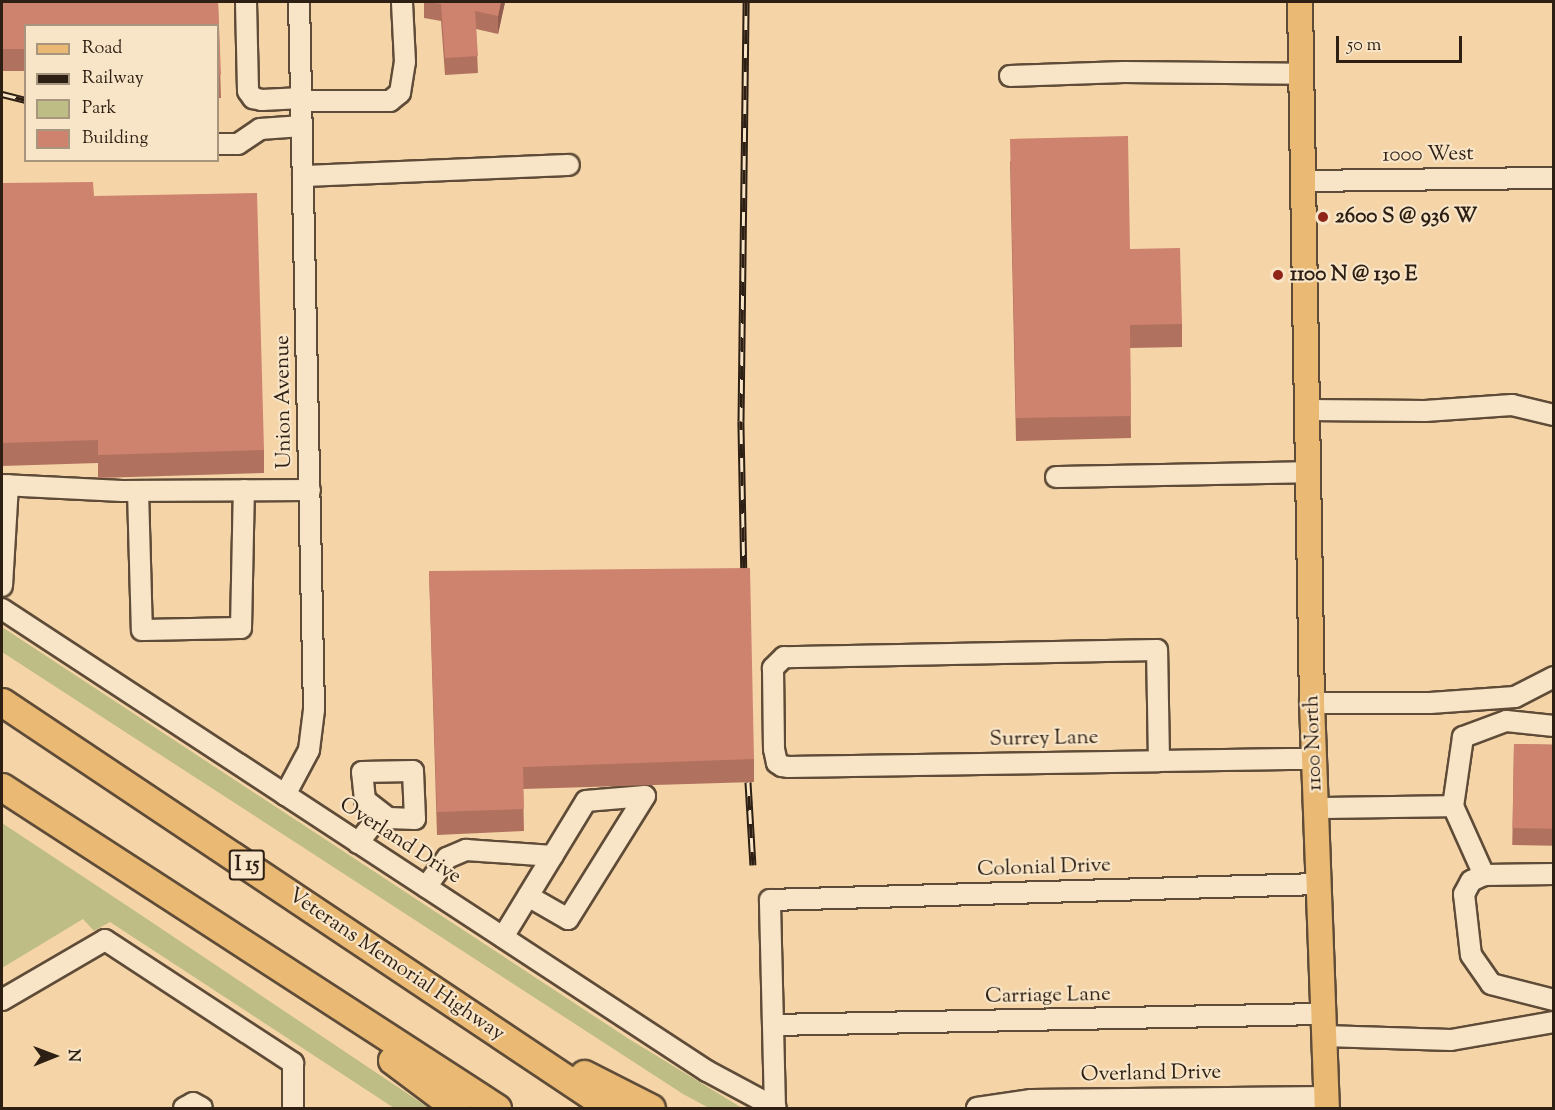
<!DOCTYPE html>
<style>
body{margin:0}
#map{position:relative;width:1555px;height:1110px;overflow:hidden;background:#f5d5a8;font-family:"Sorts Mill Goudy",serif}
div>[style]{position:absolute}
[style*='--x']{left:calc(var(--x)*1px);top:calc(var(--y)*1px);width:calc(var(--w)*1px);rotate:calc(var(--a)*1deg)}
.green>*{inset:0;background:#bebd86}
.roads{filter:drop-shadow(2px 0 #5f4c38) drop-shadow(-2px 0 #5f4c38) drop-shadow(0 2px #5f4c38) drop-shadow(0 -2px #5f4c38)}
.minor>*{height:20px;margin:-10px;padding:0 10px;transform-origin:10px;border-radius:10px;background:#f8e4c6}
.major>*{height:24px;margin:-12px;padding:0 12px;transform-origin:12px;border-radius:12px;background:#eaba74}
.highway>*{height:27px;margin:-13.5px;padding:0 13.5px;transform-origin:13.5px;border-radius:13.5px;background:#eaba74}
.rail>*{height:7px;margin-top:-3.5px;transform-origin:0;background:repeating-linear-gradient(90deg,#f8e4c6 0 14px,#2d1f13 0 28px);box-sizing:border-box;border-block:2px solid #2d1f13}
.wall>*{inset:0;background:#b1715f;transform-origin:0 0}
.shaded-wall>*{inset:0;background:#905c4e}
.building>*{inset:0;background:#ce836f;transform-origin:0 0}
.dots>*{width:16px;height:16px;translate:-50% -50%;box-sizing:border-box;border:3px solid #f8e4c6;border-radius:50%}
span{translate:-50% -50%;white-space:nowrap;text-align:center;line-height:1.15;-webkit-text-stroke:4.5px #f8e4c6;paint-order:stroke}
.shield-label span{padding:2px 4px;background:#f8e4c6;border:2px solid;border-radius:4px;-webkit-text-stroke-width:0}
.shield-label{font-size:20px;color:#2d1f13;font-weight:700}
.street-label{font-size:21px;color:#2d1f13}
.poi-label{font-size:21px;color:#2d1f13;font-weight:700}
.left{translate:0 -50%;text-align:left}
.frame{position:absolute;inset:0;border:3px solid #2d1f13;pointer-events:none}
.legend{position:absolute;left:24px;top:24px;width:195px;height:138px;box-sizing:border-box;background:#f8e4c6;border:2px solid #a7957e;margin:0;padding:8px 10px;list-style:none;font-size:18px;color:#2d1f13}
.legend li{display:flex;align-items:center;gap:12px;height:30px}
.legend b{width:30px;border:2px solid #a7957e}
.north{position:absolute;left:24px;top:1026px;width:60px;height:60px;-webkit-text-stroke:4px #f8e4c6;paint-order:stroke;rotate:89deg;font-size:16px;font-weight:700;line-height:24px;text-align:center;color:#2d1f13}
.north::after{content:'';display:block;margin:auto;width:21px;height:27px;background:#2d1f13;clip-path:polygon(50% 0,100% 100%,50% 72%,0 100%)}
.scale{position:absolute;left:1336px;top:36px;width:126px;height:27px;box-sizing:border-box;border:3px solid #2d1f13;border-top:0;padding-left:8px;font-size:18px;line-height:21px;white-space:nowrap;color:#2d1f13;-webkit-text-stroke:4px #f8e4c6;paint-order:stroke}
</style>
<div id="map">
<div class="green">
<i style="clip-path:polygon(2px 627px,629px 1039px,742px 1108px,709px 1108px,683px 1094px,2px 652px)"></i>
<i style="clip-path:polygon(2px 823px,135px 911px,429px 1108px,394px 1108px,110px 922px,94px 931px,83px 919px,2px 968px)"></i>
</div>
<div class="roads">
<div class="minor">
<i style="--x:246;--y:2;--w:89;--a:88.7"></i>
<i style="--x:248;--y:91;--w:9;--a:54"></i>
<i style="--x:253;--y:98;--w:9;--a:13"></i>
<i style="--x:262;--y:100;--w:40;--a:-2.9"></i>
<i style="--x:1010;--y:76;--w:114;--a:-2"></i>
<i style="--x:1124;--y:72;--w:177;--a:0.6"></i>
<i style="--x:302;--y:101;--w:88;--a:0"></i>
<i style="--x:390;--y:101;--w:13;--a:-39"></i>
<i style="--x:400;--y:93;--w:31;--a:-81"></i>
<i style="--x:405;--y:62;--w:60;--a:-92.9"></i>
<i style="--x:218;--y:144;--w:20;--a:0"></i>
<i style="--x:238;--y:144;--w:27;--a:-34"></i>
<i style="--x:260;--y:129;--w:42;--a:-4.1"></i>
<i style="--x:303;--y:176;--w:266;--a:-2.4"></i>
<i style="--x:1303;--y:181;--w:251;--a:-0.7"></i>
<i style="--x:1307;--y:410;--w:118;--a:0.5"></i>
<i style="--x:1425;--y:411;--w:87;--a:-3.9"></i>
<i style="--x:1512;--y:405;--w:43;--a:13.4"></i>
<i style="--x:1056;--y:477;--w:252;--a:-1.1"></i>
<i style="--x:2;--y:485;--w:120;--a:2.9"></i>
<i style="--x:122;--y:491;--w:188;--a:-0.3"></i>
<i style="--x:138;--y:491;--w:139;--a:88.4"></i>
<i style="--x:142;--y:630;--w:99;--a:-1.2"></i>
<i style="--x:241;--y:628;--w:138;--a:-88.8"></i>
<i style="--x:2;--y:586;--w:101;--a:-86.6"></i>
<i style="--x:2;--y:609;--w:843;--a:33.24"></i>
<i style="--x:707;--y:1071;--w:78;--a:28.2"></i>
<i style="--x:1312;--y:703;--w:118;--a:0"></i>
<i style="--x:1430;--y:703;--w:85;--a:-4"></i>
<i style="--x:1515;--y:697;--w:44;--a:-27.1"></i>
<i style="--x:1554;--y:726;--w:48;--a:-174.1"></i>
<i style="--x:1506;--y:721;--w:46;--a:159.6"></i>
<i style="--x:1463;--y:737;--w:70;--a:98.2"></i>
<i style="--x:1453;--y:806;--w:76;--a:65.8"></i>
<i style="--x:1484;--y:875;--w:70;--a:-0.8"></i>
<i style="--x:1159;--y:761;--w:111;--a:-91"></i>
<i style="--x:1157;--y:650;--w:373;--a:178.9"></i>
<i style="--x:784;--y:657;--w:16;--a:135"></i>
<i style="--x:773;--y:668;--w:81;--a:89.3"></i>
<i style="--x:774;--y:749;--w:14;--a:78"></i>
<i style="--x:777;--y:763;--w:6;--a:31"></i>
<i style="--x:782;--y:766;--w:6;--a:9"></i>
<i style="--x:788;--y:767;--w:371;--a:-0.9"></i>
<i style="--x:1159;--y:761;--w:130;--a:-0.9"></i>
<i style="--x:1289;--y:759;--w:25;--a:0"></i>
<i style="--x:413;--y:771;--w:48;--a:87.6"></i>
<i style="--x:415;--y:819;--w:27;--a:-178"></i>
<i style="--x:388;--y:818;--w:29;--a:-142"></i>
<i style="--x:365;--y:800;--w:28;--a:-96"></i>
<i style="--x:362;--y:772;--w:51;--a:-1.1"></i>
<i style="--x:285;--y:795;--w:51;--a:-61.9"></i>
<i style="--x:309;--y:750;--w:40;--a:-82.9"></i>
<i style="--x:314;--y:710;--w:708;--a:-91.21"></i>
<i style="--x:1316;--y:808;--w:137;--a:-0.8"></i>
<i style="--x:358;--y:843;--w:37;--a:-52"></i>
<i style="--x:1484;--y:875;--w:14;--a:155"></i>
<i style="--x:1471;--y:881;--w:15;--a:118"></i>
<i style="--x:1464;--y:894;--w:61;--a:83.5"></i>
<i style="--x:1471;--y:955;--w:35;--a:55"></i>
<i style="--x:1491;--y:984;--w:65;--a:14.3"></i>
<i style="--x:426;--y:887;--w:36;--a:-54"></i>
<i style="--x:447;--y:858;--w:21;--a:-23"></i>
<i style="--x:466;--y:850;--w:87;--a:3.9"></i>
<i style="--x:503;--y:937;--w:159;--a:-58.6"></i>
<i style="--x:586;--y:801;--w:59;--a:-4.8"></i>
<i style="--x:645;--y:796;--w:145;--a:122"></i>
<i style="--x:568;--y:919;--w:46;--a:-150.1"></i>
<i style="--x:2;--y:1000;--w:119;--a:-30.2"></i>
<i style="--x:105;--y:940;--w:225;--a:33.2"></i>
<i style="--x:293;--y:1063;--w:45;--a:90"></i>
<i style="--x:773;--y:1025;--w:550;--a:-1.15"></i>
<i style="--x:1324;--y:1036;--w:127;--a:1.8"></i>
<i style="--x:1451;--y:1040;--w:105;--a:-9.9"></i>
<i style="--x:184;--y:1108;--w:10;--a:-29"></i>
<i style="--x:193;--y:1103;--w:10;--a:29"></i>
<i style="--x:775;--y:1108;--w:208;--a:-91.4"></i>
<i style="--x:770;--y:900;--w:549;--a:-1.67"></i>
<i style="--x:977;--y:1108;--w:55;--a:-8.4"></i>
<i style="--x:1031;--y:1100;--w:295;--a:-0.6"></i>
</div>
<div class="major">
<i style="--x:1300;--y:2;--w:701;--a:89.02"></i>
<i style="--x:1312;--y:703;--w:405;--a:87.9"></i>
</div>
<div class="highway">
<i style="--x:2;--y:702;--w:731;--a:33.73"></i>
<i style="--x:2;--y:787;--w:590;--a:32.96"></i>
<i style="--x:392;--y:1060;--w:80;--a:36.9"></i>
<i style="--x:584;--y:1074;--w:75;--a:26.9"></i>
</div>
</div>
<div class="rail">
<i style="--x:2;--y:94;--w:25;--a:14"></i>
<i style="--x:744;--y:583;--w:162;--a:-91.1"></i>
<i style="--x:741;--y:421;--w:419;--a:-89.3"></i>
<i style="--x:748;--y:782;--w:83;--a:86.6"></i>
</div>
<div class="wall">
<i style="clip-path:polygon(2px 2px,218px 2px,221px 98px,218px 98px,218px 26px,26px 26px,26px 71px,2px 71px)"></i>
<i style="clip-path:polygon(424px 2px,505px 2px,498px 34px,476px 29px,478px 73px,445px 75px,441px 21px,424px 18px)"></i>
<i style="clip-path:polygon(1010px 161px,1130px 249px,1182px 324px,1182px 347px,1130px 348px,1131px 438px,1016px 441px)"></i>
<i style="clip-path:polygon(2px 183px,94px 196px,264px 450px,264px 473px,98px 478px,98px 463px,2px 466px)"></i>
<i style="clip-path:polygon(429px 571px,754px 759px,754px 782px,523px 789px,524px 831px,437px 835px)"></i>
<i style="left:1514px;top:744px;width:40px;height:101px;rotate:1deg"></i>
</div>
<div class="shaded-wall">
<i style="clip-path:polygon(501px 2px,505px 2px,498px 34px,498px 16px)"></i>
</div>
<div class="building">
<i style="clip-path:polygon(2px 2px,218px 2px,221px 75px,218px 75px,218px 26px,26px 26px,26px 49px,2px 49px)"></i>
<i style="clip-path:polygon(429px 2px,501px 2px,498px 16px,475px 11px,478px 56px,445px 58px,441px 4px)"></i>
<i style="clip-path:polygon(1128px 136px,1130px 249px,1180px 248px,1182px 324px,1130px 325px,1131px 416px,1016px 418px,1010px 139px)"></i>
<i style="clip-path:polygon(93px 182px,94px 196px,257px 193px,264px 450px,98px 455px,98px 440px,2px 443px,2px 183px)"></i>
<i style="clip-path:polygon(750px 568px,754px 759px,523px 767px,524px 809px,437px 812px,429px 571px)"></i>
<i style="left:1514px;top:744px;width:40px;height:84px;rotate:1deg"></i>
</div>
<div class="dots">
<i style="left:1323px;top:217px;background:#8f2418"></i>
<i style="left:1278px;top:275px;background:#8f2418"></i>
</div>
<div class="shield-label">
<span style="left:247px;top:865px">I 15</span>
</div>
<div class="street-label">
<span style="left:1428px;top:155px;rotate:-1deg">1000 West</span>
<span style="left:284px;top:402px;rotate:-91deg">Union Avenue</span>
<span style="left:1044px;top:739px;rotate:-1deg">Surrey Lane</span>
<span style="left:1314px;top:743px;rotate:-92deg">1100 North</span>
<span style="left:400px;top:841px;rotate:33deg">Overland Drive</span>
<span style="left:1044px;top:868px;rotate:-2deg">Colonial Drive</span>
<span style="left:396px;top:965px;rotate:34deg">Veterans Memorial Highway</span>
<span style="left:1048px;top:996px;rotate:-1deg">Carriage Lane</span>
<span style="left:1151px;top:1074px;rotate:-1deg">Overland Drive</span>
</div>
<div class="poi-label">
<span class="left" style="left:1335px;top:217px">2600 S @ 936 W</span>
<span class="left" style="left:1290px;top:275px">1100 N @ 130 E</span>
</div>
<div class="frame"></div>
<ul class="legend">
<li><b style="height:8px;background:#eaba74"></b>Road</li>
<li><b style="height:8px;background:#2d1f13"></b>Railway</li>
<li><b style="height:16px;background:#bebd86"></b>Park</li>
<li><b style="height:16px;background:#ce836f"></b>Building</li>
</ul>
<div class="north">N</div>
<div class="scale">50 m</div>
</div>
